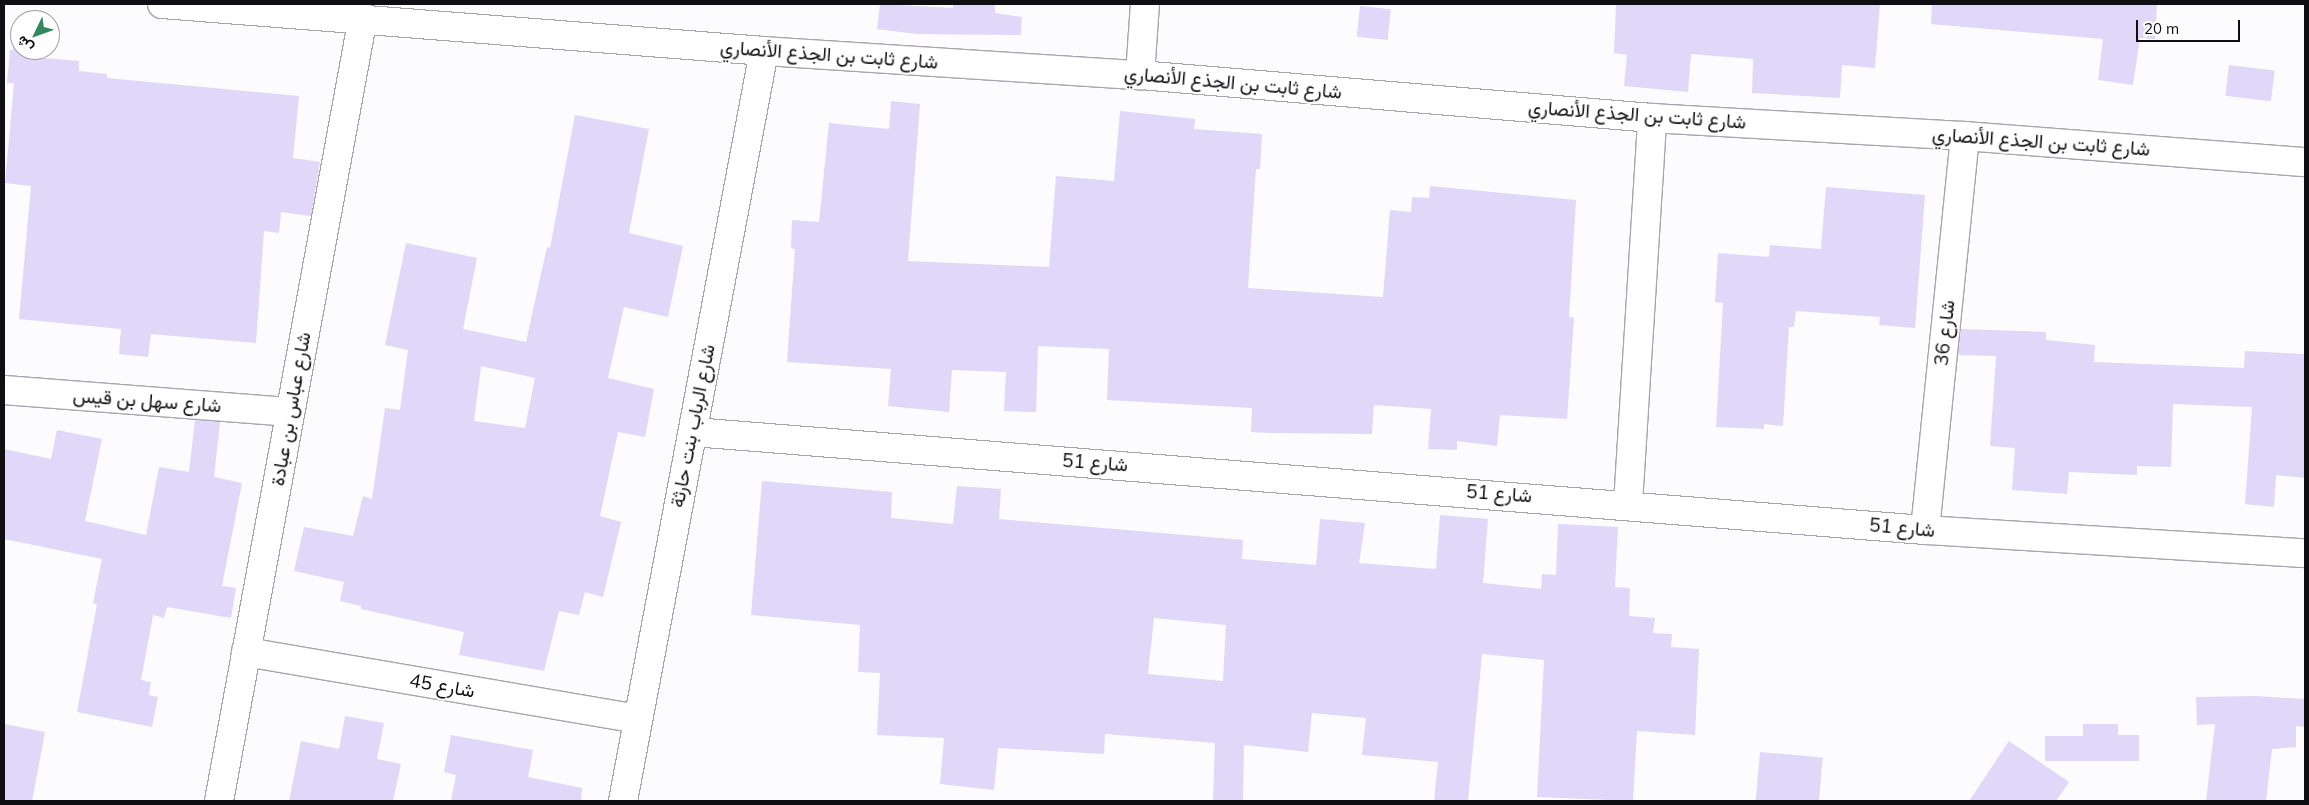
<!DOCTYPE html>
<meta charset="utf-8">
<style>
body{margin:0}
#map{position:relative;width:2309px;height:805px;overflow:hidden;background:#fcfbfd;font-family:Mulish,Vazirmatn,sans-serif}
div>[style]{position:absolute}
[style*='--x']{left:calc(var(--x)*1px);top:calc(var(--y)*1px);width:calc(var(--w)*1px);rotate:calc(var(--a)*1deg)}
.building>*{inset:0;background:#e0d7f9;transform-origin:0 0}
.roads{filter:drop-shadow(1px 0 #a7a4ae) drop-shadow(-1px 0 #a7a4ae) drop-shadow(0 1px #a7a4ae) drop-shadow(0 -1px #a7a4ae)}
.minor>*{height:28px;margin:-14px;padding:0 14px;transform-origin:14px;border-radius:14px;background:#fff}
span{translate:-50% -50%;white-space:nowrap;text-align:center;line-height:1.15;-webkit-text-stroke:4px #fff;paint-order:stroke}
.street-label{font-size:19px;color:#0f0e12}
.frame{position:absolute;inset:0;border:5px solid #0f0e12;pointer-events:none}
.north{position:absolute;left:10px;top:10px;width:50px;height:50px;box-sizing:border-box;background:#fff;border:1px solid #9f9fa0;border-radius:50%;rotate:228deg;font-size:14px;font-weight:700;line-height:20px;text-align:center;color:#0f0e12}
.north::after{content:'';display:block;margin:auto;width:18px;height:22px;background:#31885c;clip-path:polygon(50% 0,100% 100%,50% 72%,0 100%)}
.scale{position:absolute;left:2136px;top:20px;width:104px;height:22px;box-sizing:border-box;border:2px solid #0f0e12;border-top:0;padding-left:6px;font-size:15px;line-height:18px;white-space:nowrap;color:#0f0e12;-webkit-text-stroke:4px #fff;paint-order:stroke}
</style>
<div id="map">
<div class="building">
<i style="clip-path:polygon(880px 4px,953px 8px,953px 4px,995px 4px,995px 13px,1022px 17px,1021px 35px,917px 34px,877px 29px)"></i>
<i style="clip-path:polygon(1616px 4px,1880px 4px,1875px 68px,1842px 65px,1840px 98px,1752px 93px,1753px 59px,1691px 54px,1688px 92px,1624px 86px,1627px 55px,1614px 53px)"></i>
<i style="clip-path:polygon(1932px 4px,2157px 4px,2155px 39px,2140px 38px,2133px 85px,2098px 80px,2103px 39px,1931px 24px)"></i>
<i style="left:1360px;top:6px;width:31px;height:31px;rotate:6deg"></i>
<i style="clip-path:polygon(10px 50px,45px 50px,44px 58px,79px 61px,79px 71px,107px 74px,107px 78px,299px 96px,293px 158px,320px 162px,311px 216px,281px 212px,279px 233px,264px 231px,256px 343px,151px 334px,148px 357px,119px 354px,121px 329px,19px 319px,31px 186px,5px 183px,14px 83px,7px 83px)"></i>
<i style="left:2229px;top:65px;width:46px;height:31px;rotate:7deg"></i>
<i style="clip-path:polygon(891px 101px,920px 104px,908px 261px,1049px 267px,1056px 176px,1114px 181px,1120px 111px,1195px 119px,1194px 129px,1262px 134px,1260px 169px,1256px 169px,1248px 288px,1383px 297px,1390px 210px,1411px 212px,1412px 197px,1429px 198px,1430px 186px,1576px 200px,1569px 317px,1574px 318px,1567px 419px,1500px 415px,1497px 446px,1457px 441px,1457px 450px,1428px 449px,1431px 409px,1374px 405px,1372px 434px,1269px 433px,1251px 432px,1252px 408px,1107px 400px,1109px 349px,1038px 346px,1036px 412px,1004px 411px,1006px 372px,952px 370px,949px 412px,888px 406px,891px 369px,787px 362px,795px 249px,791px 248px,792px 220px,819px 222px,829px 123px,889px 129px)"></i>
<i style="clip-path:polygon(evenodd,575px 115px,649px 129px,629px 233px,683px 246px,668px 317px,624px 307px,608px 378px,654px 389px,645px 437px,618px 432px,600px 516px,621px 522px,603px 597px,585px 592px,579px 615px,559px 611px,544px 671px,459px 655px,464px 632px,361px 609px,361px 606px,340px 601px,344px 582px,294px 571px,304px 527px,353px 536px,363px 496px,372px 499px,385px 408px,400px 410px,408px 350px,385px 345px,406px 243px,477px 258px,463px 329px,526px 342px,547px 247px,550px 248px,575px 115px,481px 366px,535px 378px,525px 428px,474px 421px,481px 366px)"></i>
<i style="clip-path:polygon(1826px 187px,1925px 195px,1915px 328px,1879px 325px,1880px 317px,1796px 311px,1794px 327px,1789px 327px,1783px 426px,1764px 424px,1764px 429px,1716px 427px,1723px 303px,1715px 302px,1718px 253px,1769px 257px,1770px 245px,1821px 249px)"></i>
<i style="clip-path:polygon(1961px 329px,2046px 332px,2046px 340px,2095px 345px,2094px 362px,2244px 368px,2245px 351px,2305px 354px,2305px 478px,2276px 475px,2274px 507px,2245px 504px,2252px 407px,2173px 404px,2171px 467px,2137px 466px,2137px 475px,2069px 472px,2067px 494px,2012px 490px,2015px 448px,1990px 446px,1996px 356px,1958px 355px)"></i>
<i style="clip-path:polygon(195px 420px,220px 422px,214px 477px,242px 483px,222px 586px,236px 588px,231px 618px,167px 607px,164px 618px,153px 615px,141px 680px,151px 682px,149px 695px,158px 697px,152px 727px,77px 712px,97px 604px,93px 603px,102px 559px,4px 539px,4px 449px,51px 459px,57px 430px,102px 439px,85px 521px,146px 535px,159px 467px,189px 472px)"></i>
<i style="clip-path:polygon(evenodd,762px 481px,892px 492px,891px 518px,953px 524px,957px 486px,1001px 489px,999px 519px,1243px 540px,1242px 559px,1316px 565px,1320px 519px,1365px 523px,1359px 563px,1436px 569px,1440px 515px,1488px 519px,1483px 583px,1541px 589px,1542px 574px,1556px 575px,1558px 524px,1618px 527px,1615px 587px,1630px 588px,1629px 616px,1655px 618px,1653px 633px,1672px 634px,1671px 647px,1699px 649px,1695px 735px,1637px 731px,1633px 801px,1537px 797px,1544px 660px,1482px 654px,1468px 801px,1434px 801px,1438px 762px,1362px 755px,1366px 718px,1312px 713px,1308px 752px,1244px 745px,1243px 801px,1213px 801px,1215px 743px,1105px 734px,1104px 754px,998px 748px,994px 790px,940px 784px,944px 738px,877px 735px,880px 673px,858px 672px,860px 625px,751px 615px,762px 481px,1154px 618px,1226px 625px,1223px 681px,1148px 674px,1154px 618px)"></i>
<i style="clip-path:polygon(2256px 696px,2305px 699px,2305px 727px,2296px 726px,2296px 747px,2272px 749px,2266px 801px,2206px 801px,2215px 724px,2197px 725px,2196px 697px)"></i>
<i style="clip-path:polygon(345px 716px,384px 723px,377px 759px,401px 764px,393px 801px,289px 801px,301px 741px,339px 749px)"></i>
<i style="clip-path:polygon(4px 724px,45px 732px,32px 801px,4px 801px)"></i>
<i style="clip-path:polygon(2083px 724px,2118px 724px,2118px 735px,2139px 735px,2139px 761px,2045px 761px,2045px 736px,2083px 736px)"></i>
<i style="clip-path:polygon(451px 735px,533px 750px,528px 777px,582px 788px,581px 801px,451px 801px,456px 775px,444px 772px)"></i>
<i style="clip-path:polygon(2009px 741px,2069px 782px,2056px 801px,1969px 801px)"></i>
<i style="left:1760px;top:752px;width:63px;height:49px;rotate:5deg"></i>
</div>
<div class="roads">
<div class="minor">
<i style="--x:162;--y:4;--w:604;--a:4.46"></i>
<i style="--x:764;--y:51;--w:377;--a:3.7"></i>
<i style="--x:1140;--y:75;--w:514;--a:4.8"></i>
<i style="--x:1652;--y:118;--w:314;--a:3.3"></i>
<i style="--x:1965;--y:136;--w:341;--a:4.4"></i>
<i style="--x:1140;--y:75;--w:71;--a:-86"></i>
<i style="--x:4;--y:390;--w:287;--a:4.4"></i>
<i style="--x:693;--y:432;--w:1236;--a:4.55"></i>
<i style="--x:1925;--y:530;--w:381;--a:3.5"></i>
<i style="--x:1628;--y:504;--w:387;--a:-86.4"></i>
<i style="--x:1925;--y:530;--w:396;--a:-84.2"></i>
<i style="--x:246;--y:652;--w:397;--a:9.7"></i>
<i style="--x:219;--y:801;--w:797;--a:-79.59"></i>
<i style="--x:623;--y:801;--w:763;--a:-79.35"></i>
</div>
</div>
<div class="street-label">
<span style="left:829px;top:55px;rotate:4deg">شارع ثابت بن الجذع الأنصاري</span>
<span style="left:1233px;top:83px;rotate:5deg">شارع ثابت بن الجذع الأنصاري</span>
<span style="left:1637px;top:115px;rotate:4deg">شارع ثابت بن الجذع الأنصاري</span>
<span style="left:2041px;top:142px;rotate:4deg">شارع ثابت بن الجذع الأنصاري</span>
<span style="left:1945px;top:333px;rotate:-84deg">شارع 36</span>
<span style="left:147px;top:401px;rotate:4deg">شارع سهل بن قيس</span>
<span style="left:291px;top:409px;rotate:-80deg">شارع عباس بن عبادة</span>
<span style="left:693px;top:426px;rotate:-79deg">شارع الرباب بنت حارثة</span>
<span style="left:1095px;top:463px;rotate:4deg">شارع 51</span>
<span style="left:1499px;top:494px;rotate:4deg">شارع 51</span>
<span style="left:1902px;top:528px;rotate:5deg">شارع 51</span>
<span style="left:442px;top:686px;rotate:10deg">شارع 45</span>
</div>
<div class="frame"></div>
<div class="north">ش</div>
<div class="scale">20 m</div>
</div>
